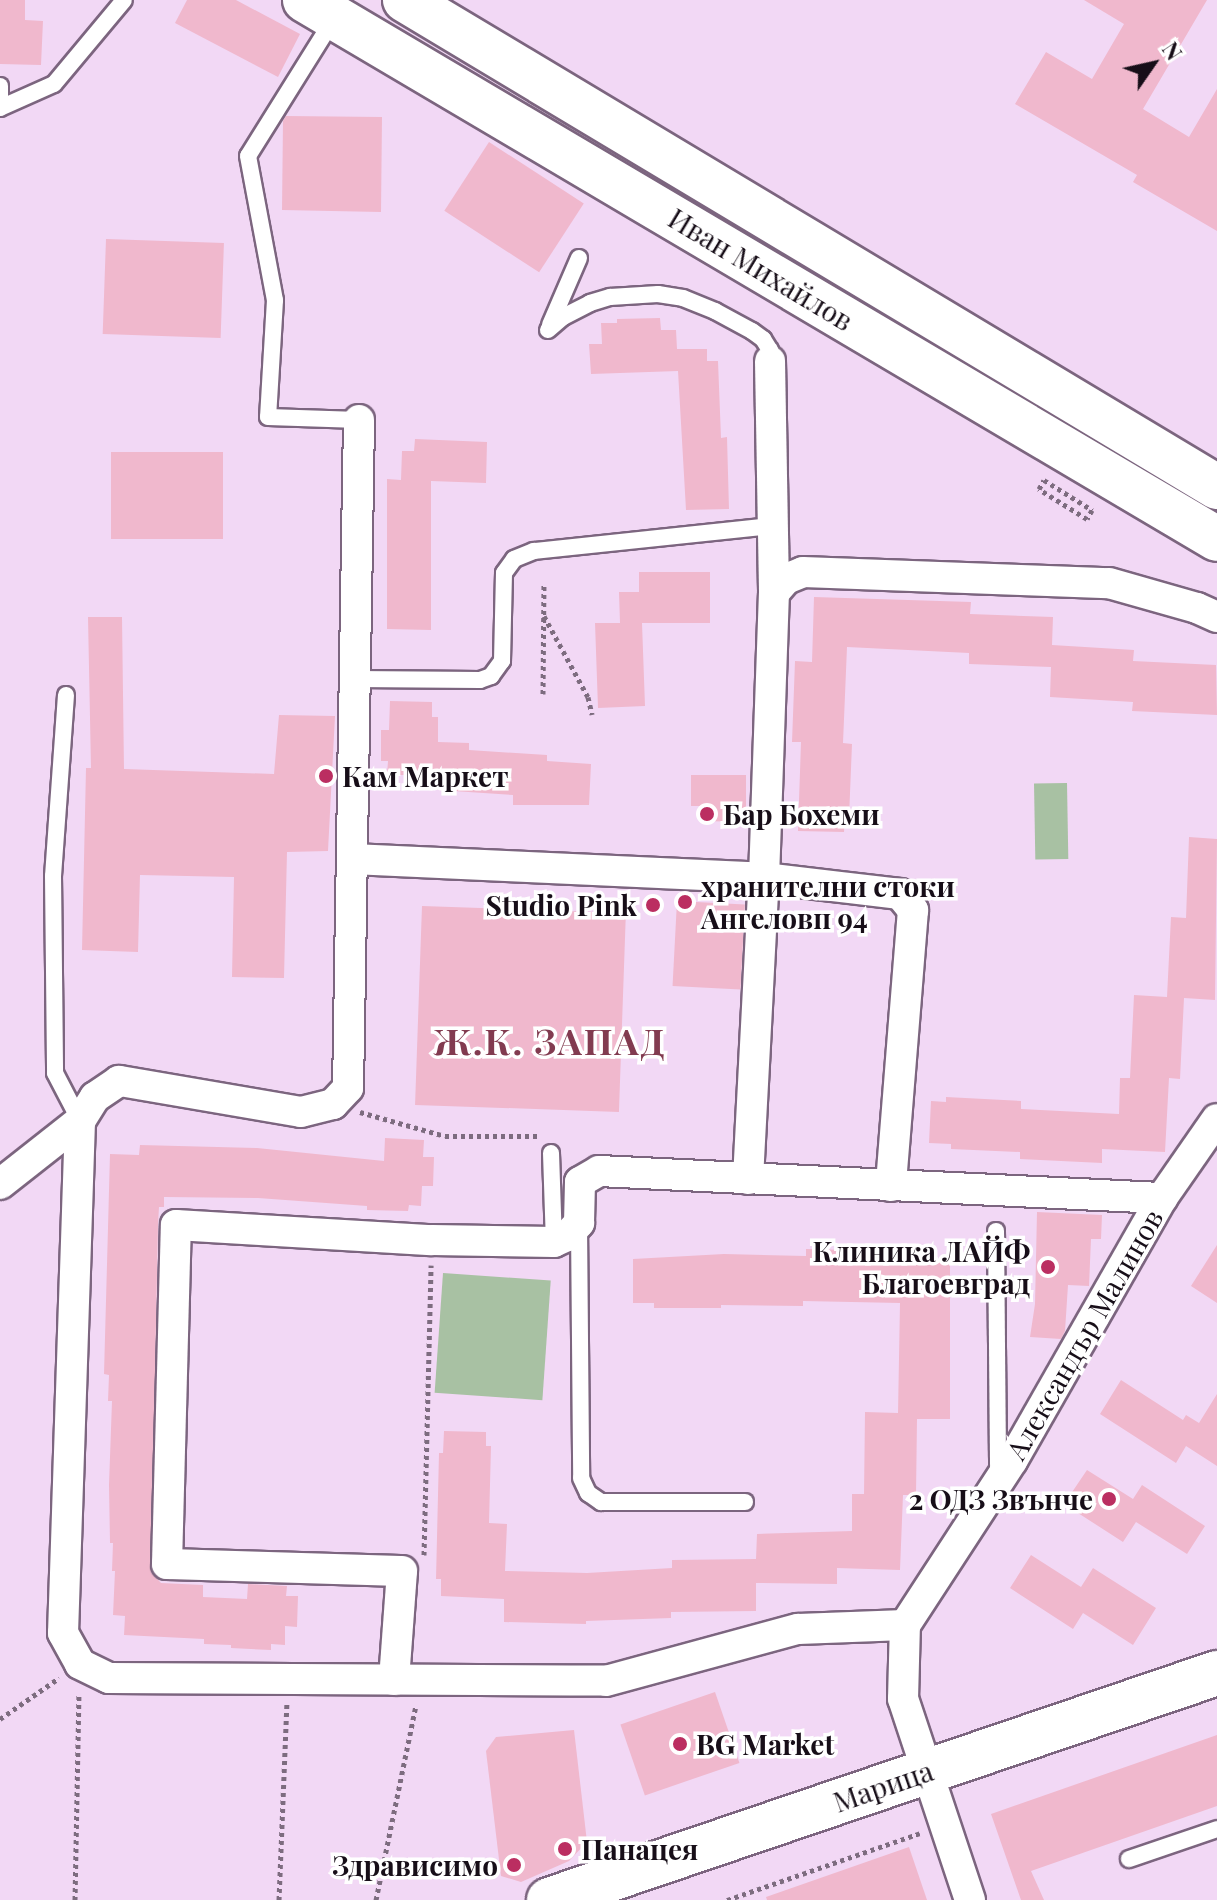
<!DOCTYPE html>
<meta charset="utf-8">
<style>
body{margin:0}
#map{position:relative;width:1217px;height:1900px;overflow:hidden;background:#f2d8f5;font-family:"Playfair Display",serif}
div>[style]{position:absolute}
[style*='--x']{left:calc(var(--x)*1px);top:calc(var(--y)*1px);width:calc(var(--w)*1px);rotate:calc(var(--a)*1deg)}
.green>*{inset:0;background:#a8c1a3;transform-origin:0 0}
.building>*{inset:0;background:#f0b8cd;transform-origin:0 0}
.path>*{height:5px;margin-top:-2.5px;transform-origin:0;background:repeating-linear-gradient(90deg,#7d6c7f 0 4px,transparent 0 8px)}
.roads{filter:drop-shadow(2px 0 #7c657f) drop-shadow(-2px 0 #7c657f) drop-shadow(0 2px #7c657f) drop-shadow(0 -2px #7c657f)}
.lane>*{height:16px;margin:-8px;padding:0 8px;transform-origin:8px;border-radius:8px;background:#fff}
.street>*{height:30px;margin:-15px;padding:0 15px;transform-origin:15px;border-radius:15px;background:#fff}
.secondary>*{height:44px;margin:-22px;padding:0 22px;transform-origin:22px;border-radius:22px;background:#fff}
.dots>*{width:22px;height:22px;translate:-50% -50%;box-sizing:border-box;border:4px solid #fff;border-radius:50%}
span{translate:-50% -50%;white-space:nowrap;text-align:center;line-height:1.15;-webkit-text-stroke:7px #fff;paint-order:stroke}
.street-label{font-size:28px;color:#170e18}
.poi-label{font-size:28px;color:#170e18;font-weight:700}
.left{translate:0 -50%;text-align:left}
.right{translate:-100% -50%;text-align:right}
.district-label{font-size:36px;color:#823b50;font-weight:700;letter-spacing:2px}
.north{position:absolute;left:1113px;top:24px;width:80px;height:80px;-webkit-text-stroke:6px #fff;paint-order:stroke;rotate:56deg;font-size:22px;font-weight:700;line-height:32px;text-align:center;color:#170e18}
.north::after{content:'';display:block;margin:auto;width:28px;height:36px;background:#170e18;clip-path:polygon(50% 0,100% 100%,50% 72%,0 100%)}
</style>
<div id="map">
<div class="green">
<i style="left:1067px;top:783px;width:76px;height:33px;rotate:89deg"></i>
<i style="left:443px;top:1273px;width:108px;height:120px;rotate:4deg"></i>
</div>
<div class="building">
<i style="clip-path:polygon(0 0,25px 0,25px 20px,43px 21px,41px 65px,0 64px)"></i>
<i style="clip-path:polygon(187px 0,236px 0,300px 34px,278px 77px,175px 23px)"></i>
<i style="clip-path:polygon(1084px 0,1207px 0,1143px 109px,1189px 137px,1217px 89px,1217px 231px,1133px 182px,1137px 175px,1015px 104px,1046px 52px,1092px 79px,1124px 24px)"></i>
<i style="clip-path:polygon(286px 116px,382px 117px,381px 212px,282px 210px,283px 121px)"></i>
<i style="left:489px;top:142px;width:113px;height:82px;rotate:33deg"></i>
<i style="left:106px;top:239px;width:118px;height:95px;rotate:2deg"></i>
<i style="clip-path:polygon(660px 318px,661px 330px,676px 330px,677px 349px,707px 349px,707px 361px,718px 361px,721px 438px,727px 437px,729px 509px,686px 510px,678px 371px,591px 374px,589px 344px,602px 344px,601px 323px,617px 323px,617px 319px)"></i>
<i style="clip-path:polygon(415px 439px,487px 442px,486px 483px,431px 481px,431px 630px,387px 629px,387px 479px,401px 480px,402px 451px,414px 451px)"></i>
<i style="left:111px;top:452px;width:112px;height:87px"></i>
<i style="clip-path:polygon(639px 572px,710px 572px,710px 623px,642px 623px,645px 706px,598px 708px,595px 623px,620px 623px,619px 592px,639px 592px)"></i>
<i style="clip-path:polygon(814px 597px,971px 602px,970px 614px,1053px 617px,1052px 645px,1134px 650px,1133px 661px,1216px 665px,1217px 715px,1132px 711px,1133px 702px,1050px 697px,1051px 667px,969px 664px,969px 653px,847px 647px,843px 743px,852px 744px,849px 818px,845px 818px,844px 832px,798px 831px,801px 742px,792px 742px,795px 661px,812px 662px)"></i>
<i style="clip-path:polygon(88px 617px,122px 617px,124px 769px,274px 774px,279px 715px,335px 716px,328px 851px,287px 852px,284px 978px,232px 977px,234px 877px,140px 875px,138px 952px,82px 950px,86px 768px,91px 768px)"></i>
<i style="clip-path:polygon(390px 701px,432px 702px,432px 717px,438px 717px,438px 742px,469px 743px,469px 750px,547px 755px,547px 761px,591px 764px,589px 805px,513px 805px,513px 795px,408px 788px,408px 775px,387px 775px,388px 761px,381px 761px,381px 730px,389px 730px)"></i>
<i style="clip-path:polygon(691px 775px,746px 775px,746px 822px,703px 821px,703px 806px,691px 806px)"></i>
<i style="clip-path:polygon(1189px 837px,1217px 839px,1215px 1000px,1184px 998px,1180px 1079px,1169px 1078px,1165px 1152px,1102px 1149px,1102px 1163px,1020px 1159px,1020px 1152px,951px 1149px,951px 1144px,929px 1143px,931px 1101px,946px 1102px,946px 1097px,1021px 1101px,1021px 1109px,1119px 1114px,1120px 1078px,1130px 1078px,1134px 995px,1167px 997px,1171px 917px,1186px 918px)"></i>
<i style="left:677px;top:901px;width:68px;height:85px;rotate:3deg"></i>
<i style="left:422px;top:906px;width:204px;height:199px;rotate:2deg"></i>
<i style="clip-path:polygon(385px 1138px,424px 1140px,423px 1157px,434px 1157px,433px 1186px,422px 1186px,421px 1206px,409px 1205px,408px 1211px,367px 1210px,367px 1206px,258px 1198px,164px 1197px,164px 1207px,159px 1207px,158px 1225px,151px 1572px,161px 1583px,203px 1585px,203px 1597px,247px 1599px,248px 1584px,287px 1586px,286px 1596px,298px 1596px,297px 1627px,285px 1626px,285px 1645px,271px 1644px,271px 1650px,231px 1648px,231px 1645px,204px 1644px,204px 1639px,124px 1635px,125px 1616px,113px 1615px,115px 1571px,112px 1571px,113px 1543px,110px 1543px,109px 1485px,112px 1401px,108px 1401px,109px 1375px,104px 1374px,110px 1154px,139px 1155px,140px 1145px,257px 1148px,384px 1161px)"></i>
<i style="clip-path:polygon(1037px 1212px,1102px 1215px,1101px 1239px,1091px 1239px,1089px 1286px,1068px 1285px,1065px 1331px,1061px 1339px,1030px 1337px,1035px 1304px)"></i>
<i style="clip-path:polygon(1217px 1245px,1217px 1303px,1191px 1286px)"></i>
<i style="clip-path:polygon(806px 1249px,889px 1251px,889px 1261px,950px 1262px,950px 1419px,917px 1419px,916px 1495px,903px 1495px,900px 1570px,837px 1568px,837px 1584px,756px 1583px,756px 1611px,671px 1612px,671px 1618px,586px 1621px,586px 1624px,504px 1622px,504px 1599px,441px 1596px,441px 1579px,436px 1579px,439px 1453px,443px 1453px,444px 1431px,486px 1432px,486px 1446px,491px 1446px,489px 1523px,507px 1524px,505px 1571px,587px 1573px,672px 1568px,672px 1560px,756px 1559px,757px 1534px,852px 1531px,852px 1494px,864px 1494px,865px 1412px,898px 1413px,900px 1303px,803px 1301px,803px 1306px,721px 1305px,721px 1308px,654px 1308px,654px 1303px,633px 1303px,633px 1259px,724px 1254px,806px 1256px)"></i>
<i style="clip-path:polygon(1121px 1380px,1183px 1420px,1186px 1415px,1199px 1423px,1217px 1394px,1217px 1466px,1186px 1446px,1176px 1463px,1100px 1414px)"></i>
<i style="clip-path:polygon(1087px 1470px,1133px 1499px,1142px 1485px,1205px 1526px,1187px 1554px,1136px 1522px,1123px 1542px,1064px 1504px)"></i>
<i style="clip-path:polygon(1031px 1555px,1081px 1587px,1093px 1568px,1156px 1608px,1133px 1645px,1083px 1613px,1073px 1629px,1010px 1588px)"></i>
<i style="left:715px;top:1692px;width:75px;height:100px;rotate:71deg"></i>
<i style="clip-path:polygon(574px 1730px,587px 1842px,569px 1861px,521px 1882px,501px 1876px,486px 1751px,496px 1737px)"></i>
<i style="clip-path:polygon(1217px 1735px,1217px 1806px,1031px 1871px,1044px 1900px,1021px 1900px,991px 1814px)"></i>
<i style="clip-path:polygon(909px 1847px,927px 1900px,767px 1900px,766px 1897px)"></i>
</div>
<div class="path">
<i style="--x:1044;--y:480;--w:57;--a:32"></i>
<i style="--x:1092;--y:510;--w:10;--a:119"></i>
<i style="--x:1087;--y:519;--w:57;--a:-148"></i>
<i style="--x:1039;--y:489;--w:10;--a:-61"></i>
<i style="--x:544;--y:616;--w:92;--a:61.5"></i>
<i style="--x:588;--y:697;--w:18;--a:77"></i>
<i style="--x:543;--y:694;--w:111;--a:-89.5"></i>
<i style="--x:360;--y:1112;--w:88;--a:15.8"></i>
<i style="--x:445;--y:1136;--w:94;--a:0"></i>
<i style="--x:424;--y:1555;--w:290;--a:-88.6"></i>
<i style="--x:0;--y:1719;--w:72;--a:-34.8"></i>
<i style="--x:75;--y:1900;--w:207;--a:-88.9"></i>
<i style="--x:279;--y:1900;--w:196;--a:-87.7"></i>
<i style="--x:376;--y:1900;--w:199;--a:-78.4"></i>
<i style="--x:727;--y:1900;--w:204;--a:-19.1"></i>
</div>
<div class="roads">
<div class="lane">
<i style="--x:333;--y:20;--w:160;--a:122"></i>
<i style="--x:248;--y:156;--w:147;--a:79.4"></i>
<i style="--x:275;--y:300;--w:117;--a:93.4"></i>
<i style="--x:268;--y:417;--w:91;--a:1.9"></i>
<i style="--x:0;--y:86;--w:22;--a:90"></i>
<i style="--x:0;--y:108;--w:59;--a:-24"></i>
<i style="--x:54;--y:84;--w:109;--a:-50.2"></i>
<i style="--x:550;--y:325;--w:73;--a:-66.6"></i>
<i style="--x:548;--y:330;--w:20;--a:-41"></i>
<i style="--x:563;--y:317;--w:30;--a:-27"></i>
<i style="--x:590;--y:303;--w:21;--a:-17"></i>
<i style="--x:610;--y:297;--w:48;--a:-3.6"></i>
<i style="--x:658;--y:294;--w:25;--a:9"></i>
<i style="--x:683;--y:298;--w:35;--a:22"></i>
<i style="--x:715;--y:311;--w:42;--a:28.4"></i>
<i style="--x:752;--y:331;--w:14;--a:36"></i>
<i style="--x:763;--y:339;--w:13;--a:58"></i>
<i style="--x:770;--y:350;--w:11;--a:90"></i>
<i style="--x:355;--y:679;--w:125;--a:0.5"></i>
<i style="--x:480;--y:680;--w:12;--a:-20"></i>
<i style="--x:491;--y:676;--w:19;--a:-54"></i>
<i style="--x:502;--y:661;--w:88;--a:-88.7"></i>
<i style="--x:504;--y:573;--w:17;--a:-54"></i>
<i style="--x:514;--y:559;--w:22;--a:-22"></i>
<i style="--x:534;--y:551;--w:240;--a:-6"></i>
<i style="--x:66;--y:695;--w:181;--a:94.1"></i>
<i style="--x:53;--y:876;--w:197;--a:89.4"></i>
<i style="--x:55;--y:1073;--w:54;--a:62.5"></i>
<i style="--x:551;--y:1153;--w:89;--a:88.1"></i>
<i style="--x:579;--y:1225;--w:253;--a:89.5"></i>
<i style="--x:581;--y:1478;--w:17;--a:65"></i>
<i style="--x:588;--y:1493;--w:16;--a:35"></i>
<i style="--x:601;--y:1502;--w:144;--a:0"></i>
<i style="--x:996;--y:1231;--w:246;--a:89.5"></i>
<i style="--x:1129;--y:1859;--w:93;--a:-18.8"></i>
</div>
<div class="street">
<i style="--x:770;--y:361;--w:232;--a:89"></i>
<i style="--x:359;--y:420;--w:668;--a:90.94"></i>
<i style="--x:348;--y:1088;--w:22;--a:133"></i>
<i style="--x:333;--y:1104;--w:33;--a:166"></i>
<i style="--x:301;--y:1112;--w:185;--a:-170.3"></i>
<i style="--x:119;--y:1081;--w:29;--a:146"></i>
<i style="--x:95;--y:1097;--w:28;--a:122"></i>
<i style="--x:80;--y:1121;--w:512;--a:91.9"></i>
<i style="--x:63;--y:1633;--w:35;--a:61"></i>
<i style="--x:80;--y:1664;--w:32;--a:26"></i>
<i style="--x:109;--y:1678;--w:497;--a:0.3"></i>
<i style="--x:606;--y:1681;--w:199;--a:-15.2"></i>
<i style="--x:798;--y:1629;--w:107;--a:-2.1"></i>
<i style="--x:352;--y:859;--w:412;--a:2.6"></i>
<i style="--x:764;--y:878;--w:137;--a:6.7"></i>
<i style="--x:900;--y:894;--w:21;--a:51"></i>
<i style="--x:913;--y:910;--w:277;--a:94.6"></i>
<i style="--x:748;--y:1179;--w:301;--a:-87"></i>
<i style="--x:764;--y:878;--w:285;--a:-88"></i>
<i style="--x:774;--y:593;--w:18;--a:-49"></i>
<i style="--x:786;--y:579;--w:18;--a:-22"></i>
<i style="--x:803;--y:572;--w:306;--a:2.1"></i>
<i style="--x:1109;--y:583;--w:91;--a:15.9"></i>
<i style="--x:1197;--y:608;--w:22;--a:24"></i>
<i style="--x:0;--y:1184;--w:102;--a:-38.2"></i>
<i style="--x:394;--y:1680;--w:109;--a:-85.8"></i>
<i style="--x:402;--y:1571;--w:235;--a:-178.3"></i>
<i style="--x:167;--y:1564;--w:339;--a:-88.5"></i>
<i style="--x:176;--y:1225;--w:256;--a:3.4"></i>
<i style="--x:432;--y:1240;--w:122;--a:0.9"></i>
<i style="--x:554;--y:1242;--w:14;--a:-25"></i>
<i style="--x:567;--y:1236;--w:18;--a:-47"></i>
<i style="--x:579;--y:1223;--w:41;--a:-88.6"></i>
<i style="--x:580;--y:1182;--w:22;--a:-30"></i>
<i style="--x:599;--y:1171;--w:564;--a:2.75"></i>
<i style="--x:970;--y:1900;--w:212;--a:-108.4"></i>
<i style="--x:903;--y:1699;--w:74;--a:-88.5"></i>
<i style="--x:905;--y:1625;--w:196;--a:-56.9"></i>
<i style="--x:1012;--y:1461;--w:303;--a:-60.3"></i>
<i style="--x:1162;--y:1198;--w:96;--a:-55.2"></i>
</div>
<div class="secondary">
<i style="--x:305;--y:0;--w:1059;--a:30.58"></i>
<i style="--x:405;--y:0;--w:947;--a:30.95"></i>
<i style="--x:549;--y:1900;--w:706;--a:-18.77"></i>
</div>
</div>
<div class="dots">
<i style="left:326px;top:776px;background:#bb2e61"></i>
<i style="left:707px;top:814px;background:#bb2e61"></i>
<i style="left:685px;top:902px;background:#bb2e61"></i>
<i style="left:653px;top:905px;background:#bb2e61"></i>
<i style="left:1048px;top:1267px;background:#bb2e61"></i>
<i style="left:1109px;top:1499px;background:#bb2e61"></i>
<i style="left:680px;top:1744px;background:#bb2e61"></i>
<i style="left:565px;top:1849px;background:#bb2e61"></i>
<i style="left:514px;top:1865px;background:#bb2e61"></i>
</div>
<div class="street-label">
<span style="left:761px;top:269px;rotate:31deg">Иван Михайлов</span>
<span style="left:1084px;top:1334px;rotate:-60deg">Александър Малинов</span>
<span style="left:883px;top:1786px;rotate:-19deg">Марица</span>
</div>
<div class="poi-label">
<span class="left" style="left:342px;top:776px">Кам Маркет</span>
<span class="left" style="left:723px;top:814px">Бар Бохеми</span>
<span class="left" style="left:701px;top:902px">хранителни стоки<br>Ангеловп 94</span>
<span class="right" style="left:637px;top:905px">Studio Pink</span>
<span class="right" style="left:1030px;top:1267px">Клиника ЛАЙФ<br>Благоевград</span>
<span class="right" style="left:1093px;top:1499px">2 ОДЗ Звънче</span>
<span class="left" style="left:696px;top:1744px">BG Market</span>
<span class="left" style="left:581px;top:1849px">Панацея</span>
<span class="right" style="left:498px;top:1865px">Здрависимо</span>
</div>
<div class="district-label">
<span style="left:550px;top:1041px">Ж.К. ЗАПАД</span>
</div>
<div class="north">N</div>
</div>
